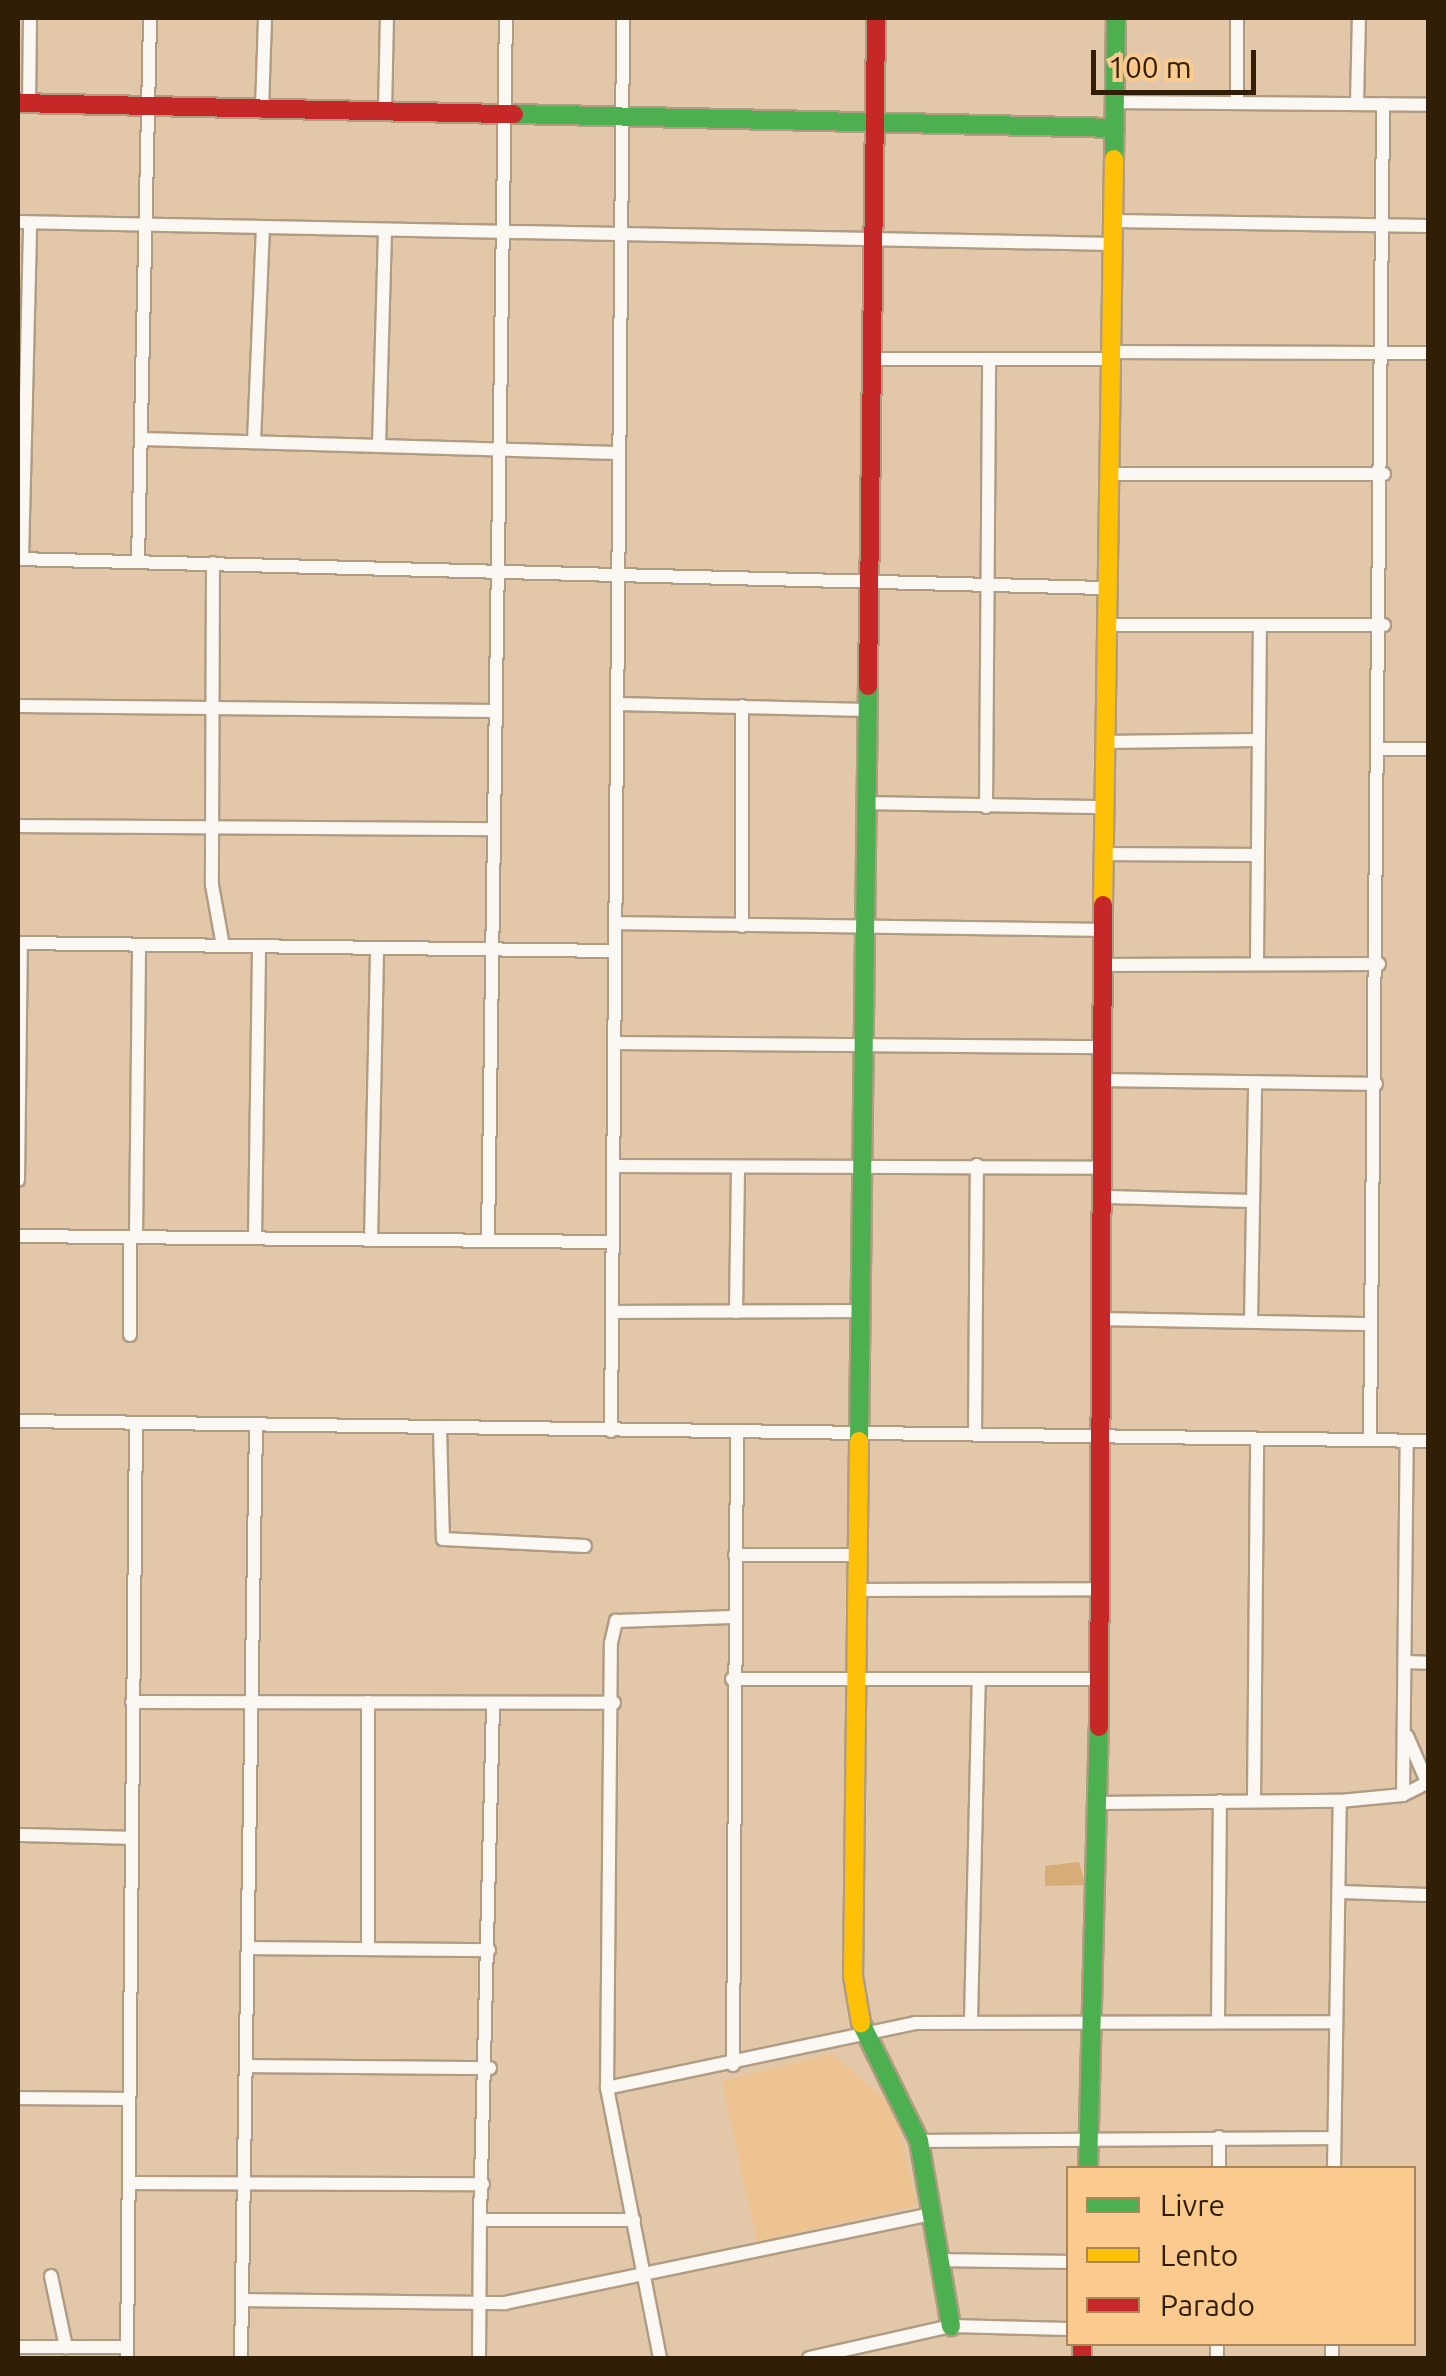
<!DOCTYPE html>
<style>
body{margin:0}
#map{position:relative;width:1446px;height:2376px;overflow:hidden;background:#e2c7a8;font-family:Ubuntu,sans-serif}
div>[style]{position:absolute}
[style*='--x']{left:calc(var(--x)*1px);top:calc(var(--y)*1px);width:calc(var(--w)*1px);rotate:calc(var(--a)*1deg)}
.built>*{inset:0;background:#edc491}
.green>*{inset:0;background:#d6ad79}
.roads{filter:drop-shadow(2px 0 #b19c83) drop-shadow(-2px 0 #b19c83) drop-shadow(0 2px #b19c83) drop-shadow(0 -2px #b19c83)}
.street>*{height:12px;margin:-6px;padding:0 6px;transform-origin:6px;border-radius:6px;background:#fbf7f2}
.fast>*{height:18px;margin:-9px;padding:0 9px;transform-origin:9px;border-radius:9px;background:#4caf50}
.slow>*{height:18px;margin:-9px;padding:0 9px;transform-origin:9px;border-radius:9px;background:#ffc107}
.jam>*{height:18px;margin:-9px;padding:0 9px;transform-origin:9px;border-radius:9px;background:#c62828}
span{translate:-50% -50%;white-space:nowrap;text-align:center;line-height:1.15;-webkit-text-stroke:10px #faca8f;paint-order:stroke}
.frame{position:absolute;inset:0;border:20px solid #301f06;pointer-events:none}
.legend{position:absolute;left:1066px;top:2166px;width:350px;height:180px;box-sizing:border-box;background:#faca8f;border:2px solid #a98658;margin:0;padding:12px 18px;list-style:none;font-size:30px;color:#301f06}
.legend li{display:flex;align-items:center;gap:20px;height:50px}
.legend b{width:50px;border:2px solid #a98658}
.scale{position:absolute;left:1091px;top:50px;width:165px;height:45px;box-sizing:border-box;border:5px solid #301f06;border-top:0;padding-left:12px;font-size:30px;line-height:35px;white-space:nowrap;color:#301f06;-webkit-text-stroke:8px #faca8f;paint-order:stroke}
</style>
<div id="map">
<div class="built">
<i style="clip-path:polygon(832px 2054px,894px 2107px,917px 2205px,757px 2242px,722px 2081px)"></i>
</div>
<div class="green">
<i style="clip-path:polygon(1079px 1862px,1086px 1885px,1045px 1886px,1045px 1866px)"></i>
</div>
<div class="roads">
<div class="street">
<i style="--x:1237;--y:101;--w:83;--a:-90"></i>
<i style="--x:1114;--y:102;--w:314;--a:0.5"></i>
<i style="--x:29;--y:103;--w:85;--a:-89.3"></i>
<i style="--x:1357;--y:103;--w:85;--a:-88.7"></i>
<i style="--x:262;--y:109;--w:91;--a:-88.1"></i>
<i style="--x:385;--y:111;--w:93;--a:-88.8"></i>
<i style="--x:1114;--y:221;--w:314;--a:0.9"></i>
<i style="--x:18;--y:222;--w:1095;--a:1.15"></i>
<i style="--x:1110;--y:352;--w:318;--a:0.2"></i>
<i style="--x:870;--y:359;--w:240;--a:0"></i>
<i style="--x:141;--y:439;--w:478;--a:1.7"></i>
<i style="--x:254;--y:441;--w:213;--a:-87.6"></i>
<i style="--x:379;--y:446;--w:216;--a:-88.4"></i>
<i style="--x:1108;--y:474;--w:276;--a:0"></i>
<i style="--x:18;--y:559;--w:1089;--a:1.53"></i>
<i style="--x:22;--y:559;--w:336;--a:-88.6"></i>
<i style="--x:138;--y:561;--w:543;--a:-88.73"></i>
<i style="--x:213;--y:563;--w:322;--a:90.2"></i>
<i style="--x:212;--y:885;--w:62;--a:79.8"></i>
<i style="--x:1106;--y:625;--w:278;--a:0"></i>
<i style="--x:617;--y:704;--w:250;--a:1.4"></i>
<i style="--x:18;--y:706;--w:478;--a:0.6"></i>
<i style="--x:1104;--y:742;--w:155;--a:-0.7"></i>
<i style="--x:1380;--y:749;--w:48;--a:0"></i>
<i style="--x:868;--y:803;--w:234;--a:1"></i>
<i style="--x:986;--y:807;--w:444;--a:-89.6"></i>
<i style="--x:18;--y:826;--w:476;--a:0.4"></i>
<i style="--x:1102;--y:854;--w:155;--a:0.4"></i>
<i style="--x:616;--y:923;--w:488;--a:0.8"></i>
<i style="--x:742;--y:926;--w:220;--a:-90"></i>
<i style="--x:18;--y:943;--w:597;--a:0.77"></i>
<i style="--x:1257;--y:961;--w:336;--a:-89.5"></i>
<i style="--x:1103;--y:965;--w:276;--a:-0.2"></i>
<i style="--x:618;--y:1043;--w:483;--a:0.5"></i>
<i style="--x:1104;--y:1080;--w:272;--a:0.8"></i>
<i style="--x:615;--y:1166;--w:489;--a:0.2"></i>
<i style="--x:18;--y:1180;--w:237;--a:-89.3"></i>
<i style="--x:1106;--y:1197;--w:147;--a:1.6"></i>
<i style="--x:18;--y:1236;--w:594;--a:0.58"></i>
<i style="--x:130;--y:1237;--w:98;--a:90"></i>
<i style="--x:136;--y:1237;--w:292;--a:-89.4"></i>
<i style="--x:255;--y:1238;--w:292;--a:-89.2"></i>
<i style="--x:488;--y:1239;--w:1221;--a:-89.16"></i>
<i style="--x:371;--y:1240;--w:292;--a:-88.8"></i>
<i style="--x:612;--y:1312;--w:245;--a:-0.2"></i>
<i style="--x:736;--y:1312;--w:143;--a:-89.2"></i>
<i style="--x:1105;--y:1319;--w:265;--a:1.1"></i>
<i style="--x:1251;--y:1321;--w:239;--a:-89"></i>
<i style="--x:18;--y:1421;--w:1410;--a:0.81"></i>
<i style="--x:440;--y:1428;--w:111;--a:88.5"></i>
<i style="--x:443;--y:1539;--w:142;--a:2.8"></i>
<i style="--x:611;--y:1431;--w:1413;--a:-89.51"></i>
<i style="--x:975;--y:1434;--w:269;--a:-89.6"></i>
<i style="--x:1370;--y:1440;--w:1336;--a:-89.44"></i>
<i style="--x:735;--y:1555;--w:121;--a:0"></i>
<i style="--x:857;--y:1590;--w:244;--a:-0.2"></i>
<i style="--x:1405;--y:1662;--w:23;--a:2"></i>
<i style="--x:732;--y:1679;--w:367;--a:0"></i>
<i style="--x:132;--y:1702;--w:482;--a:0.1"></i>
<i style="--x:493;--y:1705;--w:515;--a:91.45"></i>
<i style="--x:480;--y:2220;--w:154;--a:0"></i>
<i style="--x:1407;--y:1736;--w:52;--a:66.4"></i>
<i style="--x:1403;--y:1795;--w:354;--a:-89.4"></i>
<i style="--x:1254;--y:1801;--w:362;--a:-89.5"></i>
<i style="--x:1096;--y:1803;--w:244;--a:-0.5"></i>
<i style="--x:1340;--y:1801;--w:63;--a:-5.4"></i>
<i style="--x:1403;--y:1795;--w:28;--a:-27"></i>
<i style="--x:18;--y:1835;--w:113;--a:1.5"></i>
<i style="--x:1340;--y:1892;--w:88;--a:2"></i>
<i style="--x:249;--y:1948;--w:240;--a:0.5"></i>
<i style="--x:368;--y:1949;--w:247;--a:-90"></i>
<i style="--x:971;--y:2021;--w:341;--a:-88.7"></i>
<i style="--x:1218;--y:2021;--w:220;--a:-89.5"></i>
<i style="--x:733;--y:2065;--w:632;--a:-89.64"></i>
<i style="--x:247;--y:2066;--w:243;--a:0.5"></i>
<i style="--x:607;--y:2088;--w:315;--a:-11.9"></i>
<i style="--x:915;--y:2023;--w:421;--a:-0.1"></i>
<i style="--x:18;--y:2098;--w:108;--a:0.5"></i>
<i style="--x:1219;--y:2137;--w:31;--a:90"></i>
<i style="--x:919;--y:2141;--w:415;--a:-0.4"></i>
<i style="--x:1334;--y:2168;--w:367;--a:-89.1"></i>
<i style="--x:129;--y:2183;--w:354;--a:0.2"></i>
<i style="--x:939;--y:2260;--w:129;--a:0.9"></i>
<i style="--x:51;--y:2276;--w:73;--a:78.1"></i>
<i style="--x:242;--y:2300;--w:263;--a:0.7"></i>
<i style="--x:505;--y:2303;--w:434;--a:-11.8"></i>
<i style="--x:18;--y:2347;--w:109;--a:0"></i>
<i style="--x:127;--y:2358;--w:934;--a:-89.45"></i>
<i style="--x:241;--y:2358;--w:934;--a:-89.08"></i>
<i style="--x:479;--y:2358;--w:138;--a:-89.6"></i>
<i style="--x:660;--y:2358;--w:275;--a:-101.1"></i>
<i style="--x:607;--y:2088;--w:445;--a:-89.5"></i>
<i style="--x:611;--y:1643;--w:23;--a:-77"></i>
<i style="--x:616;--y:1621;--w:117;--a:-2"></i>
<i style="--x:809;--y:2358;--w:146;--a:-12.7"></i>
<i style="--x:951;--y:2326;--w:117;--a:1.5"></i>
<i style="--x:1217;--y:2358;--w:14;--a:-90"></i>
<i style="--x:1332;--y:2358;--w:14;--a:-90"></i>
</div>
<div class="fast">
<i style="--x:514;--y:114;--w:601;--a:1.33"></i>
<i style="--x:1114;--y:159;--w:141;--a:-89.2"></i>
<i style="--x:859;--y:1441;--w:755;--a:-89.32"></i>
<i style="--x:861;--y:2023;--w:131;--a:63.8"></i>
<i style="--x:919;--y:2141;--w:188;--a:80.2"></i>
<i style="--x:1088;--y:2168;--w:441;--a:-88.6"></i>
</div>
<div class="slow">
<i style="--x:1103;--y:905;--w:746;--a:-89.16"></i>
<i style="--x:859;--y:1441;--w:535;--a:90.64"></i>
<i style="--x:853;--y:1976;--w:48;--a:80.3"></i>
</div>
<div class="jam">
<i style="--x:18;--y:103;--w:496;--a:1.3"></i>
<i style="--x:868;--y:686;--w:668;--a:-89.31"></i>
<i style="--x:1099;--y:1727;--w:822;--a:-89.72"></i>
<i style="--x:1082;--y:2344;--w:14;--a:90"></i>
</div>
</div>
<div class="frame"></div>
<ul class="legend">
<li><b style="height:12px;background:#4caf50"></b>Livre</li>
<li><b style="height:12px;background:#ffc107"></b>Lento</li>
<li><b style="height:12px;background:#c62828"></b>Parado</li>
</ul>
<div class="scale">100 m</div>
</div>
